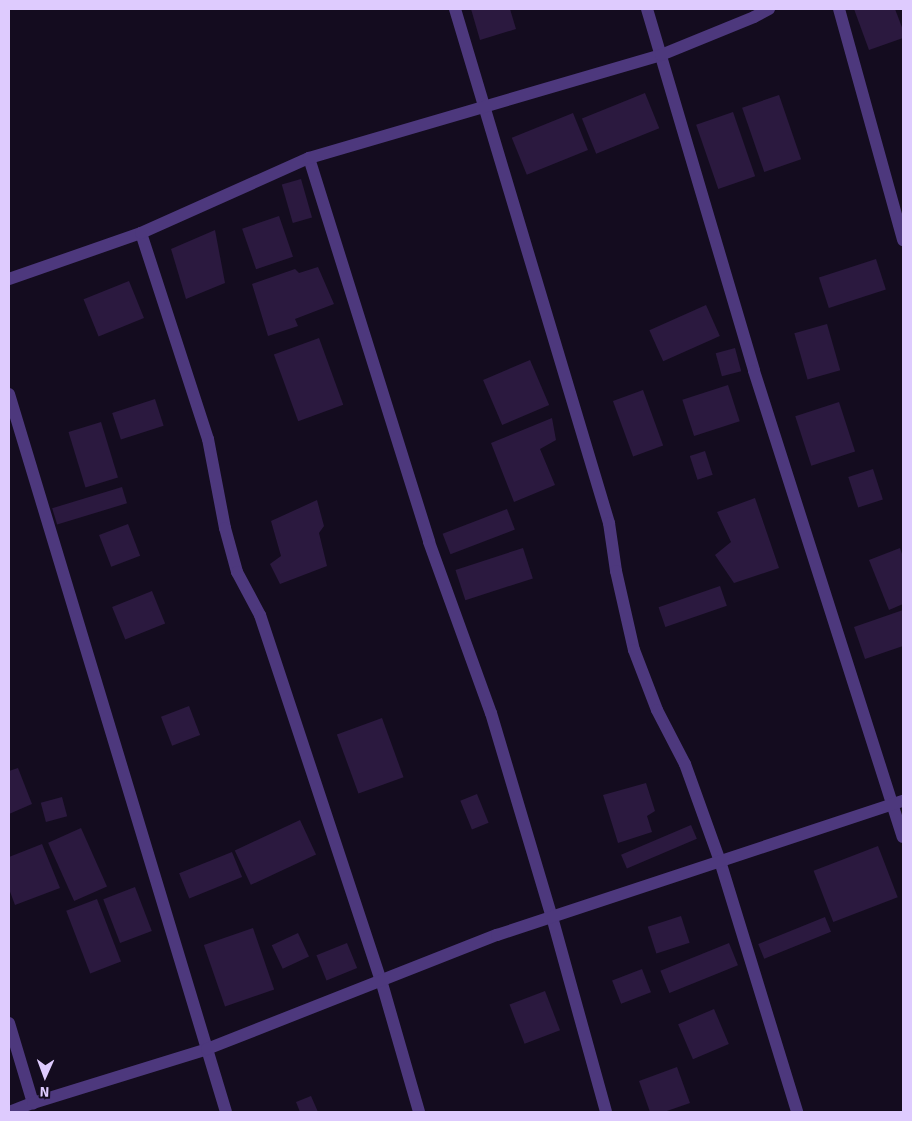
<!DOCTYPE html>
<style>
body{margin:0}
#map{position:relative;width:912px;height:1121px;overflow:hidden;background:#140c1f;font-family:Signika,sans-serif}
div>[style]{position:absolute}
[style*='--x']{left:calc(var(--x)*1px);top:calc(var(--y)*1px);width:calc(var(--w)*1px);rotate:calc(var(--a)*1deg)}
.building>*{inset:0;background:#2b193f;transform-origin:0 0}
.minor>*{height:12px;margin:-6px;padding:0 6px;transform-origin:6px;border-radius:6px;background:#4d387d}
span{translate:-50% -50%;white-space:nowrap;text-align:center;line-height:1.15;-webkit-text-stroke:4px #140c1f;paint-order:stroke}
.frame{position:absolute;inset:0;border:10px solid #decbfe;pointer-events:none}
.north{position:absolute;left:20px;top:1051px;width:50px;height:50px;-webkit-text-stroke:4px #140c1f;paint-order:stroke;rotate:182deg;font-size:14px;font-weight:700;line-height:20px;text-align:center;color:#decbfe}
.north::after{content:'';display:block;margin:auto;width:18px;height:22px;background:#decbfe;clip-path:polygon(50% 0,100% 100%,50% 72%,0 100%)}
</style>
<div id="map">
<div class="building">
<i style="clip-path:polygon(471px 9px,510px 9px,516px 29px,480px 40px)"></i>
<i style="clip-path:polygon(854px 9px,895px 9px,903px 30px,903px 38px,869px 50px)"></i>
<i style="left:645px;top:93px;width:38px;height:68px;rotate:68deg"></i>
<i style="left:779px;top:95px;width:68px;height:39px;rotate:71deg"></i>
<i style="left:733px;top:112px;width:68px;height:39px;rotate:71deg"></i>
<i style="left:573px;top:113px;width:40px;height:66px;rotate:68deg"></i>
<i style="left:301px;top:179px;width:40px;height:20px;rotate:74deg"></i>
<i style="left:279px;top:216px;width:43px;height:39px;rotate:71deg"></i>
<i style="clip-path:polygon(215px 230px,225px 283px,186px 299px,171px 249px)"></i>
<i style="left:876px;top:259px;width:32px;height:60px;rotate:72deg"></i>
<i style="clip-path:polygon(318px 267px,334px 304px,295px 319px,298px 326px,268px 336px,252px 284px,295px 269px,299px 273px)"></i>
<i style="left:129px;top:281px;width:40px;height:49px;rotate:68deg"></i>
<i style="left:706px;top:305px;width:34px;height:62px;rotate:66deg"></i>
<i style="left:827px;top:324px;width:48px;height:34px;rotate:74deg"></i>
<i style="left:319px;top:338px;width:71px;height:48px;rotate:70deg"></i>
<i style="left:735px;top:348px;width:24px;height:20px;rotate:75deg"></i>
<i style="left:530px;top:360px;width:49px;height:51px;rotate:67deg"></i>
<i style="left:728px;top:385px;width:38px;height:48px;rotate:72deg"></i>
<i style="left:643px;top:390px;width:59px;height:32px;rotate:70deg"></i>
<i style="left:155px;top:399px;width:28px;height:45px;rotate:72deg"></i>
<i style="left:839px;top:402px;width:52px;height:46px;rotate:72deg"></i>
<i style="clip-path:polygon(552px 418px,556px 440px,540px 449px,555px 485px,514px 502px,491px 443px)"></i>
<i style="left:101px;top:422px;width:58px;height:34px;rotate:73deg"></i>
<i style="left:705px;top:451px;width:25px;height:16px;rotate:72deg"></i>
<i style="left:873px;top:469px;width:32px;height:26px;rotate:72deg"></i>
<i style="left:122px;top:487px;width:17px;height:73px;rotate:73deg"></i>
<i style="clip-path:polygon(755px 498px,779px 568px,734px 583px,715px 555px,731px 542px,717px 512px)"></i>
<i style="clip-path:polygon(317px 500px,324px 526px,319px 533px,327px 566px,280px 584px,270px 564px,281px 556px,271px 521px)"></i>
<i style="left:507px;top:509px;width:22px;height:69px;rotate:69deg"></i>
<i style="left:128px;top:524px;width:34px;height:31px;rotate:69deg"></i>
<i style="left:523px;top:548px;width:32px;height:71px;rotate:72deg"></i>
<i style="clip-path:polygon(900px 548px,903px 557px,903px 604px,889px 610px,869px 560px)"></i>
<i style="left:720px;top:586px;width:21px;height:65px;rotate:71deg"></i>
<i style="left:152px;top:591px;width:35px;height:43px;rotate:68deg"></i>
<i style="clip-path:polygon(903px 610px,903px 646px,865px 659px,854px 627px)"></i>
<i style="left:189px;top:706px;width:31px;height:30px;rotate:69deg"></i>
<i style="left:382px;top:718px;width:63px;height:48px;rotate:70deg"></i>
<i style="clip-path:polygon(18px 768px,32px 804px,9px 814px,9px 771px)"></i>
<i style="clip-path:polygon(646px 783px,655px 811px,647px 816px,652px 832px,618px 843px,603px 795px)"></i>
<i style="left:477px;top:794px;width:31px;height:18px;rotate:68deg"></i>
<i style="left:62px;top:797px;width:20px;height:22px;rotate:75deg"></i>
<i style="left:300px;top:820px;width:38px;height:72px;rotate:65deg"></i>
<i style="left:691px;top:825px;width:15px;height:76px;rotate:67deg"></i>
<i style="left:81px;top:828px;width:64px;height:36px;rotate:66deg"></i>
<i style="clip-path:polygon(42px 844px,60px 888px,15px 905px,9px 889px,9px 857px)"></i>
<i style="left:878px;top:846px;width:55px;height:69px;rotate:69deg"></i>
<i style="left:232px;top:852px;width:27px;height:57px;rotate:68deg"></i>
<i style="left:135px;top:887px;width:47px;height:34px;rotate:69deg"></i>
<i style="left:97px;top:899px;width:67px;height:33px;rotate:69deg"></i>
<i style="left:681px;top:916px;width:28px;height:35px;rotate:72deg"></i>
<i style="left:825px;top:917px;width:16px;height:72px;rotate:68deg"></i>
<i style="left:253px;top:928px;width:65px;height:52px;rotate:71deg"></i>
<i style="left:298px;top:933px;width:26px;height:29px;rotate:65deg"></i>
<i style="left:347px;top:943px;width:27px;height:33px;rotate:68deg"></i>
<i style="left:729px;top:943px;width:24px;height:74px;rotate:68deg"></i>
<i style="left:642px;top:969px;width:25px;height:32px;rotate:69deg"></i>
<i style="left:545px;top:991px;width:42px;height:38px;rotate:69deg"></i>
<i style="left:714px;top:1009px;width:38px;height:39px;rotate:67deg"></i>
<i style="clip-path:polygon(677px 1067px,690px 1103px,664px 1112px,650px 1112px,639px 1081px)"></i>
<i style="clip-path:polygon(311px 1096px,318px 1112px,300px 1112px,296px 1102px)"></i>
</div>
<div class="minor">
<i style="--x:455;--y:9;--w:537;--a:73.32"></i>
<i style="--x:609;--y:523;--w:49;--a:81.7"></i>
<i style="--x:616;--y:571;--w:81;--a:77.2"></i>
<i style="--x:634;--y:650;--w:64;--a:69"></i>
<i style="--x:657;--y:710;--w:61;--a:62.6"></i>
<i style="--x:685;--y:764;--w:103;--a:70.2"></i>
<i style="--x:720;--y:861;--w:263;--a:72.9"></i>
<i style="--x:647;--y:9;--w:377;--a:73.5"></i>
<i style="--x:754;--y:371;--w:489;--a:72.3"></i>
<i style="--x:839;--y:9;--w:240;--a:74.5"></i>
<i style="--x:309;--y:158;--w:402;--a:72.6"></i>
<i style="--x:429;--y:542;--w:182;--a:70.1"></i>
<i style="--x:491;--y:713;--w:213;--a:73.4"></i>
<i style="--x:552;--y:917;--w:202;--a:74.5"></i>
<i style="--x:141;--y:233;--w:217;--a:72"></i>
<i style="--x:208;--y:439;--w:91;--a:79.2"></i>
<i style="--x:225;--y:528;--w:46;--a:74.7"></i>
<i style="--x:237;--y:572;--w:49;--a:61.9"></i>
<i style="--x:260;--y:615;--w:385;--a:71.7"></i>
<i style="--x:381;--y:980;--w:137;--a:73.9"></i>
<i style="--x:9;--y:279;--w:140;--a:-19.2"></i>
<i style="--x:141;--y:233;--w:184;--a:-24.1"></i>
<i style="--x:309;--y:158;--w:367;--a:-16.3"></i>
<i style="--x:661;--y:55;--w:100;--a:-22.2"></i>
<i style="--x:754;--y:17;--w:17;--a:-28"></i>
<i style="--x:9;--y:394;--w:750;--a:73.18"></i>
<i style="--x:9;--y:1023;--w:84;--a:73.3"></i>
<i style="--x:9;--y:1112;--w:26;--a:-21"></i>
<i style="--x:33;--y:1103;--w:182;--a:-17.2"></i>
<i style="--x:207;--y:1049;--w:312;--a:-21.5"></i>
<i style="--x:497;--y:935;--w:428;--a:-18.3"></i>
</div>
<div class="frame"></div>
<div class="north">N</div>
</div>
